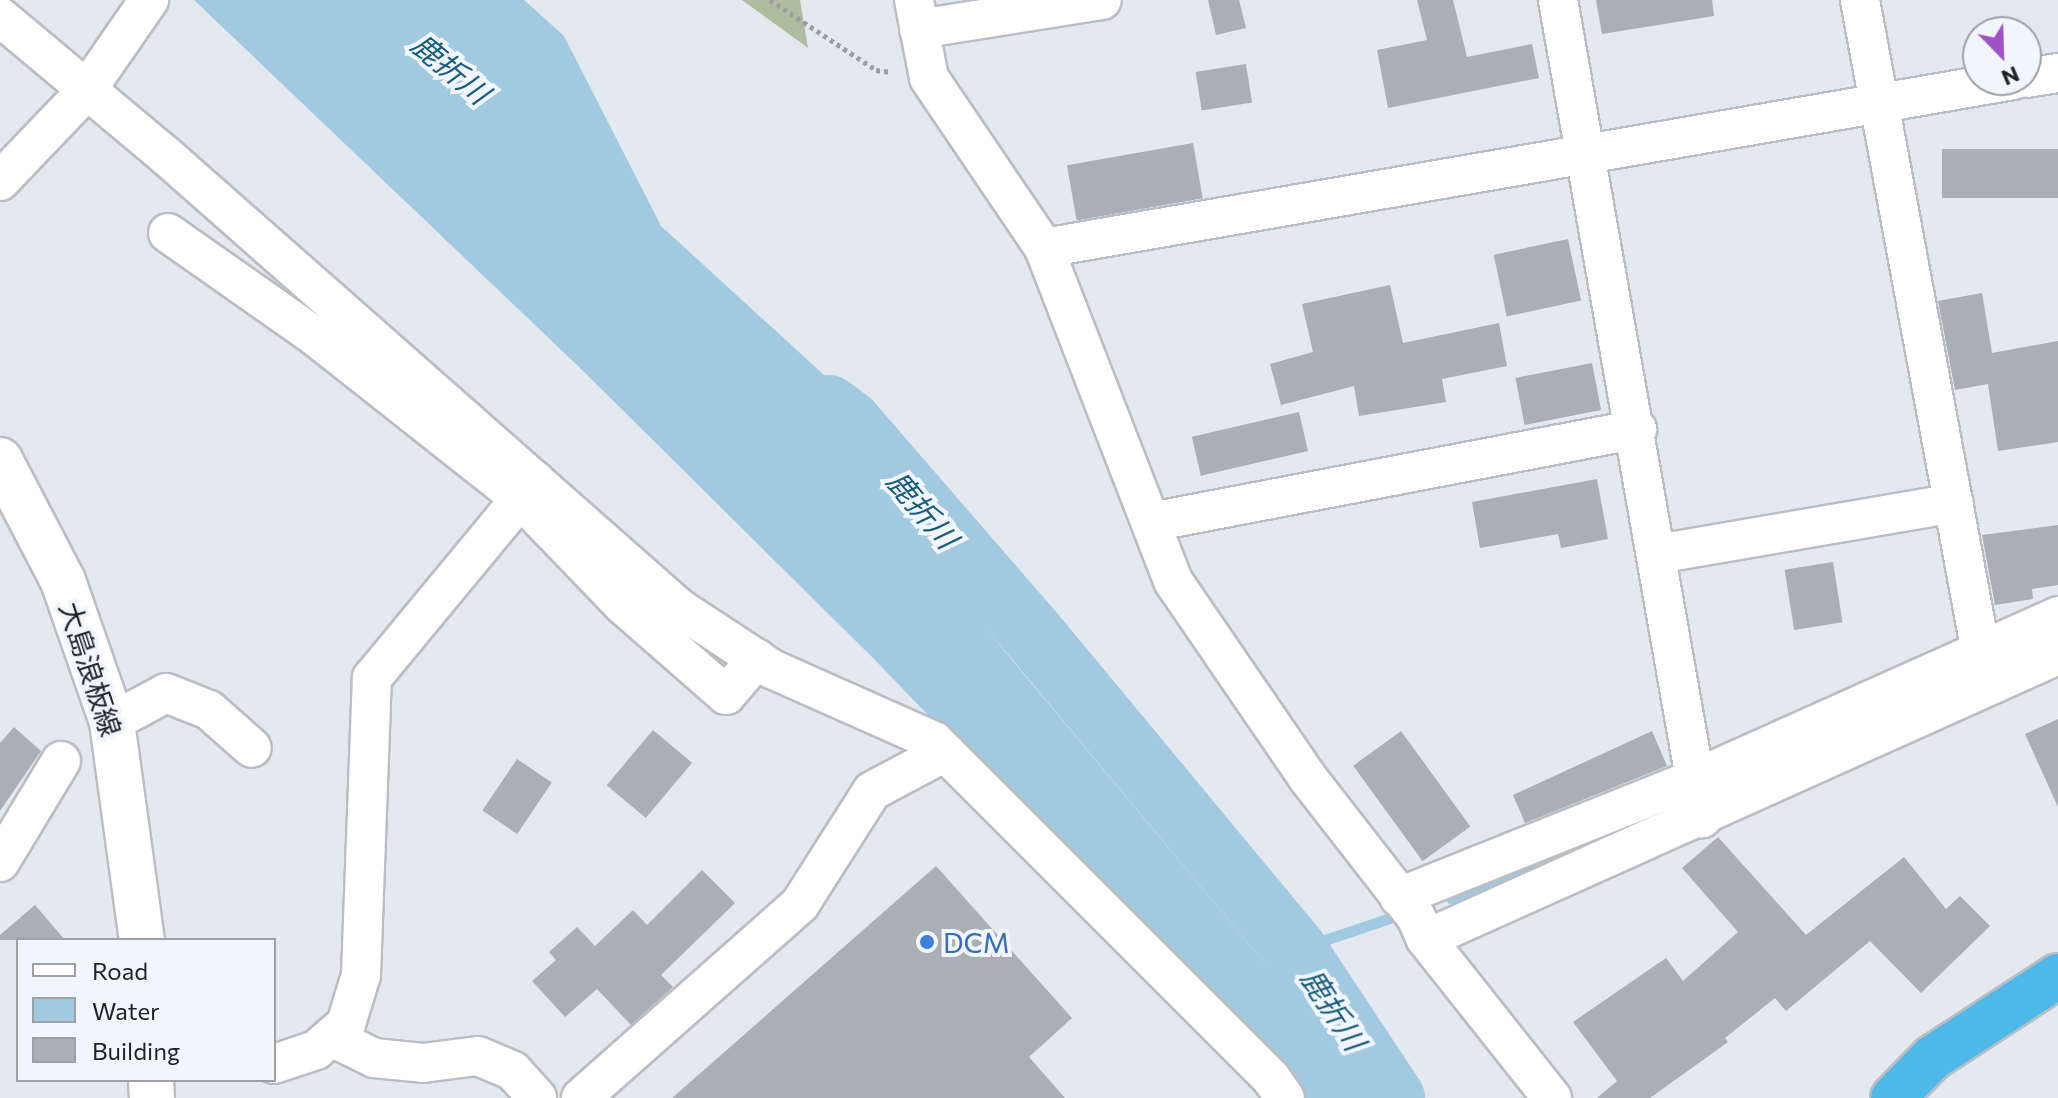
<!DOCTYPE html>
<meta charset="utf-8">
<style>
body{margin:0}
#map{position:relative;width:2058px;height:1098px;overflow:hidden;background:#e4e8ef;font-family:Commissioner,"Noto Sans JP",sans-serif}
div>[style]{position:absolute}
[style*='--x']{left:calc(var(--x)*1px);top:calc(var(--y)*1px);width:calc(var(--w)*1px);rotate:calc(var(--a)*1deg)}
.green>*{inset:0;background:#aebd9e}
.water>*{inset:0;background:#a1c9e0}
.stream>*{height:11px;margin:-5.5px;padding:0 5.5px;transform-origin:5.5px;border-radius:5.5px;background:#a1c9e0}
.river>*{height:64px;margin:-32px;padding:0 32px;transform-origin:32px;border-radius:32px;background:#a1c9e0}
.building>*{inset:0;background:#aaaeb5;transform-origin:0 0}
.path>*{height:5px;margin-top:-2.5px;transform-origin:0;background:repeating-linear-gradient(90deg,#9b9ea3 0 4px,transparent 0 8px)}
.roads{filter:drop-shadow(2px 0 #b9bdc4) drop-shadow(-2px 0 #b9bdc4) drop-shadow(0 2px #b9bdc4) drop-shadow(0 -2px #b9bdc4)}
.street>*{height:38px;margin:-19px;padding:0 19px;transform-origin:19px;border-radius:19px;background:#fff}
.secondary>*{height:44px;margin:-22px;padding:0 22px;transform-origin:22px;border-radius:22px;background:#fff}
.highway>*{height:44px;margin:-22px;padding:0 22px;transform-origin:22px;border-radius:22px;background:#4db9e8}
.dots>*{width:22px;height:22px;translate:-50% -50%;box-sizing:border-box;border:4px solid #f1f6fd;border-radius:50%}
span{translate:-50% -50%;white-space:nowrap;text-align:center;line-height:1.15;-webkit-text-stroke:8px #f1f6fd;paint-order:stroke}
.street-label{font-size:28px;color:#1f2123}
.shop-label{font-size:28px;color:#366cbe}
.left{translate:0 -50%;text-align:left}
.water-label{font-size:30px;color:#175c7b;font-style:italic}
.legend{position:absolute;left:16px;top:938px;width:260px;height:144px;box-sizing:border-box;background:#f1f6fd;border:2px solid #9da1a6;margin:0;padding:10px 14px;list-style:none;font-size:24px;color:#1f2123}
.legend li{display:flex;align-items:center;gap:16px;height:40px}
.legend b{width:40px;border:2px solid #9da1a6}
.north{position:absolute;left:1962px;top:16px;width:80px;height:80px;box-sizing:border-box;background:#f1f6fd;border:2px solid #9da1a6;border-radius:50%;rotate:157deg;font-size:22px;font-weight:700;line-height:32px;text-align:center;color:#1f2123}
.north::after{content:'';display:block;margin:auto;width:28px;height:36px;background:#9f53c5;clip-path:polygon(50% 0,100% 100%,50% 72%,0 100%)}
</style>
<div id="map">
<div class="green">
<i style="clip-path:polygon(742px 0,800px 0,808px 48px)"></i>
</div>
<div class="water">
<i style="clip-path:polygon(194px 0,524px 0,564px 36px,661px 226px,860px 408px,943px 577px,1377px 1098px,1284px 1098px,1233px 1031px,873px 658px,577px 365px)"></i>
</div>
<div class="stream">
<i style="--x:1452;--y:899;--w:96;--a:-23.4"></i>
<i style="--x:1295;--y:950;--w:103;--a:-18.6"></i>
</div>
<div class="river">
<i style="--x:829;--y:407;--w:26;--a:37"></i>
<i style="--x:850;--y:423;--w:294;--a:49.1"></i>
<i style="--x:1042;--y:645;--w:396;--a:50.3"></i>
<i style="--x:1295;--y:950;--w:178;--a:56.5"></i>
</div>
<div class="building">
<i style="clip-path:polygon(1208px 0,1239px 0,1246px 28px,1216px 35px)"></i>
<i style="clip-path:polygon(1417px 0,1453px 0,1467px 57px,1532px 44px,1539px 78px,1388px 108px,1377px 50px,1427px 40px)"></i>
<i style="clip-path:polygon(1596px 0,1712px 0,1714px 16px,1602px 34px)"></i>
<i style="left:1246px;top:64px;width:39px;height:51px;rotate:81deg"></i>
<i style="left:1193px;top:143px;width:56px;height:128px;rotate:80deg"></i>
<i style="left:2058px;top:149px;width:49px;height:116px;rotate:90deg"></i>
<i style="left:1568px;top:239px;width:63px;height:76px;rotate:78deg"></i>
<i style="clip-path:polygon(1390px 285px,1403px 343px,1499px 323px,1507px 366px,1442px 379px,1446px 402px,1359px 416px,1354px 386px,1281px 405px,1270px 364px,1313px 352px,1302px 304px)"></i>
<i style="clip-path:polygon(1982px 293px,1992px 353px,2058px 341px,2058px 442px,1998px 451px,1988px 384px,1955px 390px,1938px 301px)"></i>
<i style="left:1592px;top:363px;width:48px;height:78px;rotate:79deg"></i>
<i style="left:1299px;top:412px;width:40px;height:110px;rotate:77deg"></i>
<i style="clip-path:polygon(1597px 479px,1608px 539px,1561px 548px,1558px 534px,1480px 548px,1472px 502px)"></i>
<i style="clip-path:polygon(2058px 525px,2058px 585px,2032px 589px,2033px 599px,1995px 605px,1982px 535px)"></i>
<i style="left:1833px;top:562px;width:61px;height:49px;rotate:81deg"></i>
<i style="clip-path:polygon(2058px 719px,2058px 807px,2025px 734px)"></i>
<i style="clip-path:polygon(14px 727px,41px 751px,0 811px,0 743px)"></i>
<i style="left:653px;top:730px;width:51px;height:72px;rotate:40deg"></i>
<i style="left:1401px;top:731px;width:118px;height:59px;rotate:54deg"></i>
<i style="clip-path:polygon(1652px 731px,1667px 766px,1525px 823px,1513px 795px)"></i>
<i style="left:517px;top:759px;width:42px;height:62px;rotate:34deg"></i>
<i style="clip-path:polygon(1718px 837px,1806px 935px,1904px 857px,1946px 909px,1960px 896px,1990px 926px,1921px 993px,1870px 941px,1786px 1011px,1775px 998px,1725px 1038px,1728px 1042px,1650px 1098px,1597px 1098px,1617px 1081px,1573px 1022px,1666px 958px,1683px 981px,1738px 932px,1682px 868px)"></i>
<i style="clip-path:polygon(936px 866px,1072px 1018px,1029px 1057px,1065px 1098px,672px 1098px)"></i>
<i style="clip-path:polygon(702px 870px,735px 903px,661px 975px,673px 987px,631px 1025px,597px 989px,565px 1017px,532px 981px,556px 960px,549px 952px,577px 927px,595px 946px,633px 910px,647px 925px)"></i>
<i style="clip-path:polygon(35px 905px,65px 940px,0 940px,0 935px)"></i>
</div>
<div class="path">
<i style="--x:770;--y:0;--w:127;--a:33.4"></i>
<i style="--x:876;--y:70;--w:16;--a:7"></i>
</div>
<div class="roads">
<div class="street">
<i style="--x:914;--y:0;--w:79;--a:79.1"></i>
<i style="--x:929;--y:78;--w:205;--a:55.9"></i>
<i style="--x:1044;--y:248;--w:357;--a:68.8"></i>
<i style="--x:1173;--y:581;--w:237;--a:55.6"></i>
<i style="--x:1307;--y:777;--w:177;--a:52.1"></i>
<i style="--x:1416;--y:917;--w:24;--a:66"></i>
<i style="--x:1426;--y:939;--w:203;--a:51.6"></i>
<i style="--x:1558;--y:0;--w:831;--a:80.02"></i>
<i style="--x:1860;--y:0;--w:697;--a:79.5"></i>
<i style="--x:0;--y:17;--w:214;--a:39.9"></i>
<i style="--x:164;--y:154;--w:687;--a:41.4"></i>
<i style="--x:679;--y:608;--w:111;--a:33.3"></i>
<i style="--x:772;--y:669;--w:177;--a:24"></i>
<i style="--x:934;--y:741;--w:477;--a:45"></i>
<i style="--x:1271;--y:1078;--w:24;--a:55"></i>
<i style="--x:919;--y:29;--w:185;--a:-9"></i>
<i style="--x:2026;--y:78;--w:32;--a:-9"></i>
<i style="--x:0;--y:181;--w:124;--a:-46.3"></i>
<i style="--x:86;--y:91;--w:111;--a:-55.3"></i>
<i style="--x:168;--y:233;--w:181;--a:35.1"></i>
<i style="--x:316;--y:337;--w:260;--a:38.3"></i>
<i style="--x:520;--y:498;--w:149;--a:46.1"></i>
<i style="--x:623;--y:605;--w:137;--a:41.1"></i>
<i style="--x:726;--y:695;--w:48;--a:-49.3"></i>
<i style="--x:1044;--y:248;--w:984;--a:-9.83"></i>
<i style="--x:1151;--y:522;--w:495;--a:-10.8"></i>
<i style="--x:1657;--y:554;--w:301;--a:-9.7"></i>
<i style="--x:112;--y:722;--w:61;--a:-28.2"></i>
<i style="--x:166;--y:693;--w:46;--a:21.6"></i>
<i style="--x:209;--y:710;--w:57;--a:41.5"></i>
<i style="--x:0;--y:862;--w:118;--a:-58.9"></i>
<i style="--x:1399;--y:897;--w:318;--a:-21.8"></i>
<i style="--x:1694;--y:779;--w:399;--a:-24.1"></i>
<i style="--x:1426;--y:939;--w:693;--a:-24.2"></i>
<i style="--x:331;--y:1037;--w:48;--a:26"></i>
<i style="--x:374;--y:1058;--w:49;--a:5.8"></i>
<i style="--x:423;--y:1063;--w:55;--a:-7.3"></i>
<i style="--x:478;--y:1056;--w:38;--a:23"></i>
<i style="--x:513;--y:1071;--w:36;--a:48"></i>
<i style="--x:274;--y:1064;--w:44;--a:-18.4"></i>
<i style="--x:316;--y:1050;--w:40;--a:-41"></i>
<i style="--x:346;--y:1024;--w:51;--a:-73"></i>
<i style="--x:361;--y:975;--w:297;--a:-87.9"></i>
<i style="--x:372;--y:678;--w:256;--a:-50.4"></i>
<i style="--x:581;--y:1098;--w:293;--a:-41.5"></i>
<i style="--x:800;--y:904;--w:134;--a:-57.5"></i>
<i style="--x:872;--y:791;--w:83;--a:-28.1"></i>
</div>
<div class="secondary">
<i style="--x:0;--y:460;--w:136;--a:62.5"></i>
<i style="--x:63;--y:581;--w:149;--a:70.8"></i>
<i style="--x:112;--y:722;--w:220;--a:82.2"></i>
<i style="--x:151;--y:1080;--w:18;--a:87"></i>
</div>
<div class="highway">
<i style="--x:1893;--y:1098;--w:56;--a:-45.7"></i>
<i style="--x:1932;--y:1058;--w:150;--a:-33.1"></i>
</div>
</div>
<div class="dots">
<i style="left:927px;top:942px;background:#3f7fe0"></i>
</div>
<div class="street-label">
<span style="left:91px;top:669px;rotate:72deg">大島浪板線</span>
</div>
<div class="shop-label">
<span class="left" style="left:943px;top:942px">DCM</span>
</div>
<div class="water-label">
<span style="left:451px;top:68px;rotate:40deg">鹿折川</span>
<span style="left:923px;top:509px;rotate:50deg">鹿折川</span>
<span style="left:1334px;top:1009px;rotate:57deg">鹿折川</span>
</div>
<ul class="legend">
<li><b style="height:10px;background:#fff"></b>Road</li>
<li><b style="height:22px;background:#a1c9e0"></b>Water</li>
<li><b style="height:22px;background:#aaaeb5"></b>Building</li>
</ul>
<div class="north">N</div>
</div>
